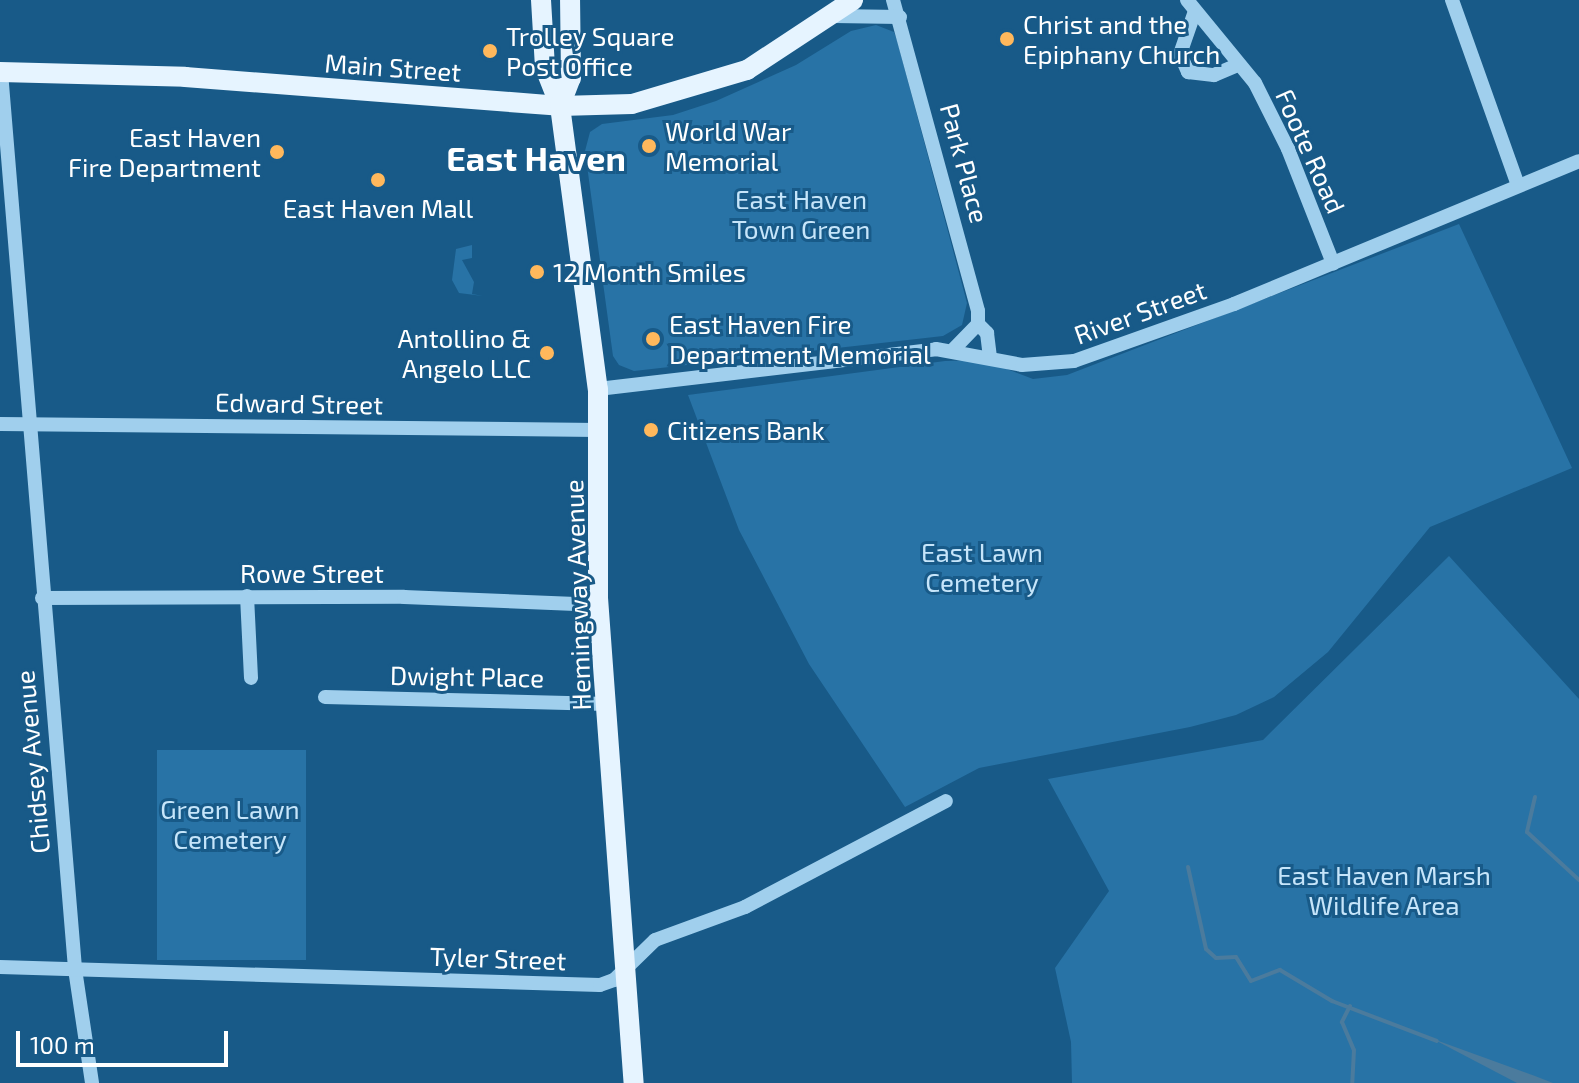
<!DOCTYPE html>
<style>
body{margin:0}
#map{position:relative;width:1579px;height:1083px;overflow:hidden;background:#185a88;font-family:"Exo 2",sans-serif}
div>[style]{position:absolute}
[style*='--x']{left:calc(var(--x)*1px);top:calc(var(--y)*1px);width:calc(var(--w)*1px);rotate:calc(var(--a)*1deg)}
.green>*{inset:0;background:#2873a6;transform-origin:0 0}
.water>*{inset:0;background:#4b7b9d}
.stream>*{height:4px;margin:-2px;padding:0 2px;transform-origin:2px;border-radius:2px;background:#4b7b9d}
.minor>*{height:14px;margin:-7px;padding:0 7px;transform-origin:7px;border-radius:7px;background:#a0cfed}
.major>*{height:20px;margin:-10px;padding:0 10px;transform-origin:10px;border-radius:10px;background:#e6f4ff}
.dots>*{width:22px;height:22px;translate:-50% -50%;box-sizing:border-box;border:4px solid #185a88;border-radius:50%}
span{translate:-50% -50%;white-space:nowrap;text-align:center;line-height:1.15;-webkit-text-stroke:6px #185a88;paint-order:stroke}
.poi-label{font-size:26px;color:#fff}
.left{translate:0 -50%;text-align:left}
.right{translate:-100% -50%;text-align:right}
.street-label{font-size:26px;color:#fff}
.park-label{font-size:26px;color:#c6e5fa}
.district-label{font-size:34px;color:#fff;font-weight:700}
.scale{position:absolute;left:16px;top:1031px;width:212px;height:36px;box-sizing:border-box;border:4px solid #fff;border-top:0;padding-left:10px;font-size:24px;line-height:28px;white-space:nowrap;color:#fff;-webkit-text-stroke:6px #185a88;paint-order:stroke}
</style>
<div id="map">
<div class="green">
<i style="clip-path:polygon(876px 25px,894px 32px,897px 40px,967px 303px,962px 325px,943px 336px,634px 371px,619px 365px,613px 356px,585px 151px,590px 132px,602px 124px,673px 115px,716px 101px,796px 65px,851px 31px)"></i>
<i style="clip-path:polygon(1459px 224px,1572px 468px,1430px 527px,1328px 652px,1274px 697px,1236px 715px,1190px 727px,979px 768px,905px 807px,809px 664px,739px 530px,688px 395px,945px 361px,983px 360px,1033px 379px,1067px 375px)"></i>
<i style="clip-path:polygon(472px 245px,472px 258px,462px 260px,474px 282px,472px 294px,483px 296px,459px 293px,452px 280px,456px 249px)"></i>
<i style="clip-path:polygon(1449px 556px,1579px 699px,1579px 1083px,1072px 1083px,1071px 1042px,1055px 968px,1109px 891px,1048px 779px,1263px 740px)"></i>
<i style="left:157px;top:750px;width:149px;height:210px"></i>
</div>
<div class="water">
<i style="clip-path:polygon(1433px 1039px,1535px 1076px,1553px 1083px,1517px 1083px)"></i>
</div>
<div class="stream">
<i style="--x:1535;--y:797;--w:36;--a:103"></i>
<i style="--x:1527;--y:832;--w:71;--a:42.7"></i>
<i style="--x:1188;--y:867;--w:84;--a:77.6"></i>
<i style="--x:1206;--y:949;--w:13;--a:42"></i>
<i style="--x:1216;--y:958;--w:20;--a:-3"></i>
<i style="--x:1236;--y:957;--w:28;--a:58"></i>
<i style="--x:1251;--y:981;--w:31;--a:-21"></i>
<i style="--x:1280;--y:970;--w:61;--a:30.8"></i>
<i style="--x:1332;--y:1001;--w:112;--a:20.9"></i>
<i style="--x:1350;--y:1006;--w:18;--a:117"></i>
<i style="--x:1342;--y:1022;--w:30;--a:67"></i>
<i style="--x:1354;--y:1050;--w:33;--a:93"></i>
</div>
<div class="minor">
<i style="--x:893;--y:0;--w:322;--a:74.7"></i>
<i style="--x:978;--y:311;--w:13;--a:90"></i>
<i style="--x:978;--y:324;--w:35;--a:134"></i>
<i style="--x:1187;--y:0;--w:107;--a:50.7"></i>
<i style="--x:1255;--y:83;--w:74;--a:63.4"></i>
<i style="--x:1288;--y:149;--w:123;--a:68.5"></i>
<i style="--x:1452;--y:0;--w:196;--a:70.4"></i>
<i style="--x:1195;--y:11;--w:46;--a:109.2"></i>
<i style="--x:1180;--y:54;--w:20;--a:66"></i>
<i style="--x:1188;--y:72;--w:26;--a:7"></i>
<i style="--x:1214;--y:75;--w:25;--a:-23"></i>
<i style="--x:834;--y:16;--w:66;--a:0.9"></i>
<i style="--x:1;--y:72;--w:900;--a:85.28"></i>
<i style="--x:75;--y:969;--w:115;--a:81.5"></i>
<i style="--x:978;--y:324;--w:13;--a:45"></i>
<i style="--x:987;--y:333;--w:23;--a:83"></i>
<i style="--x:598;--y:389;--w:340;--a:-6.7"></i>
<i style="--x:936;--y:349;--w:87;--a:10.5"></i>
<i style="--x:1022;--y:365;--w:52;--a:-4.4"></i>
<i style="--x:1074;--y:361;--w:170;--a:-19.6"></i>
<i style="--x:1234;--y:304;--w:373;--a:-22.5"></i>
<i style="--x:0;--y:424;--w:598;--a:0.57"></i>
<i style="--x:247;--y:596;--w:82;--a:87.2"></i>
<i style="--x:42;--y:598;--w:362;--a:-0.2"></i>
<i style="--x:404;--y:597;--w:178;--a:2.3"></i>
<i style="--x:325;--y:697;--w:282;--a:1.4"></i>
<i style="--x:0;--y:967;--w:600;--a:1.72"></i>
<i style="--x:600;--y:985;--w:15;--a:-20"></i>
<i style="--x:614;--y:980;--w:57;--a:-44.3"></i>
<i style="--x:655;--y:940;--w:96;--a:-20.1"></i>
<i style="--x:745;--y:907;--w:227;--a:-27.8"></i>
</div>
<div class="major">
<i style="--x:541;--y:0;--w:68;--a:86.6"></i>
<i style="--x:545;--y:68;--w:41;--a:68.5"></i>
<i style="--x:560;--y:106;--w:286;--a:82.4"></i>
<i style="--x:598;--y:389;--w:209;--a:90"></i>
<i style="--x:598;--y:598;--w:486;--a:85.8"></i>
<i style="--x:0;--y:72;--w:185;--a:1.5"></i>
<i style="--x:185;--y:77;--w:376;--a:4.4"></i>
<i style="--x:560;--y:106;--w:72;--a:-1.6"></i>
<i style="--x:632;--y:104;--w:120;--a:-16.5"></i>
<i style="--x:747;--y:70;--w:127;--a:-33.4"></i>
<i style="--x:560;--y:106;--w:30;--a:-69"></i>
<i style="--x:571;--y:78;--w:78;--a:-90.7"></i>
</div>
<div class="dots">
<i style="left:1007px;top:39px;background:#ffb85c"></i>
<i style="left:490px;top:51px;background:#ffb85c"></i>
<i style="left:649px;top:146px;background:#ffb85c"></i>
<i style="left:277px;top:152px;background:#ffb85c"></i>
<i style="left:378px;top:180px;background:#ffb85c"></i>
<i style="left:537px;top:272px;background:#ffb85c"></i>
<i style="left:653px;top:339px;background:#ffb85c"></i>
<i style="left:547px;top:353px;background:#ffb85c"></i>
<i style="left:651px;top:430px;background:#ffb85c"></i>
</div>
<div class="poi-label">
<span class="left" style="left:1023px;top:39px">Christ and the<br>Epiphany Church</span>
<span class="left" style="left:506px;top:51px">Trolley Square<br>Post Office</span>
<span class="left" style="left:665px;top:146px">World War<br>Memorial</span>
<span class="right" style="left:261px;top:152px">East Haven<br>Fire Department</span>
<span style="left:378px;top:208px">East Haven Mall</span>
<span class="left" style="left:553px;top:272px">12 Month Smiles</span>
<span class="left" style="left:669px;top:339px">East Haven Fire<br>Department Memorial</span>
<span class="right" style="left:531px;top:353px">Antollino &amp;<br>Angelo LLC</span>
<span class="left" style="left:667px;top:430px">Citizens Bank</span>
</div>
<div class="street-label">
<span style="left:393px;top:67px;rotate:4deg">Main Street</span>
<span style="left:1311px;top:151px;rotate:66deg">Foote Road</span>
<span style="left:965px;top:163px;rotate:75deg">Park Place</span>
<span style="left:1140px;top:312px;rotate:-20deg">River Street</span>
<span style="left:299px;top:403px;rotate:1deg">Edward Street</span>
<span style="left:312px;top:573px">Rowe Street</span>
<span style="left:577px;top:595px;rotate:-92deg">Hemingway Avenue</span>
<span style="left:467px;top:676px;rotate:1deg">Dwight Place</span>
<span style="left:32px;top:762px;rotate:-95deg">Chidsey Avenue</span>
<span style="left:498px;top:958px;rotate:2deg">Tyler Street</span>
</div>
<div class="park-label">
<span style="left:801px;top:214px">East Haven<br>Town Green</span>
<span style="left:982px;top:567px">East Lawn<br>Cemetery</span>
<span style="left:230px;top:824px">Green Lawn<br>Cemetery</span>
<span style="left:1384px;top:890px">East Haven Marsh<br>Wildlife Area</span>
</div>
<div class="district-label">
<span style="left:536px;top:158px">East Haven</span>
</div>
<div class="scale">100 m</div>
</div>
